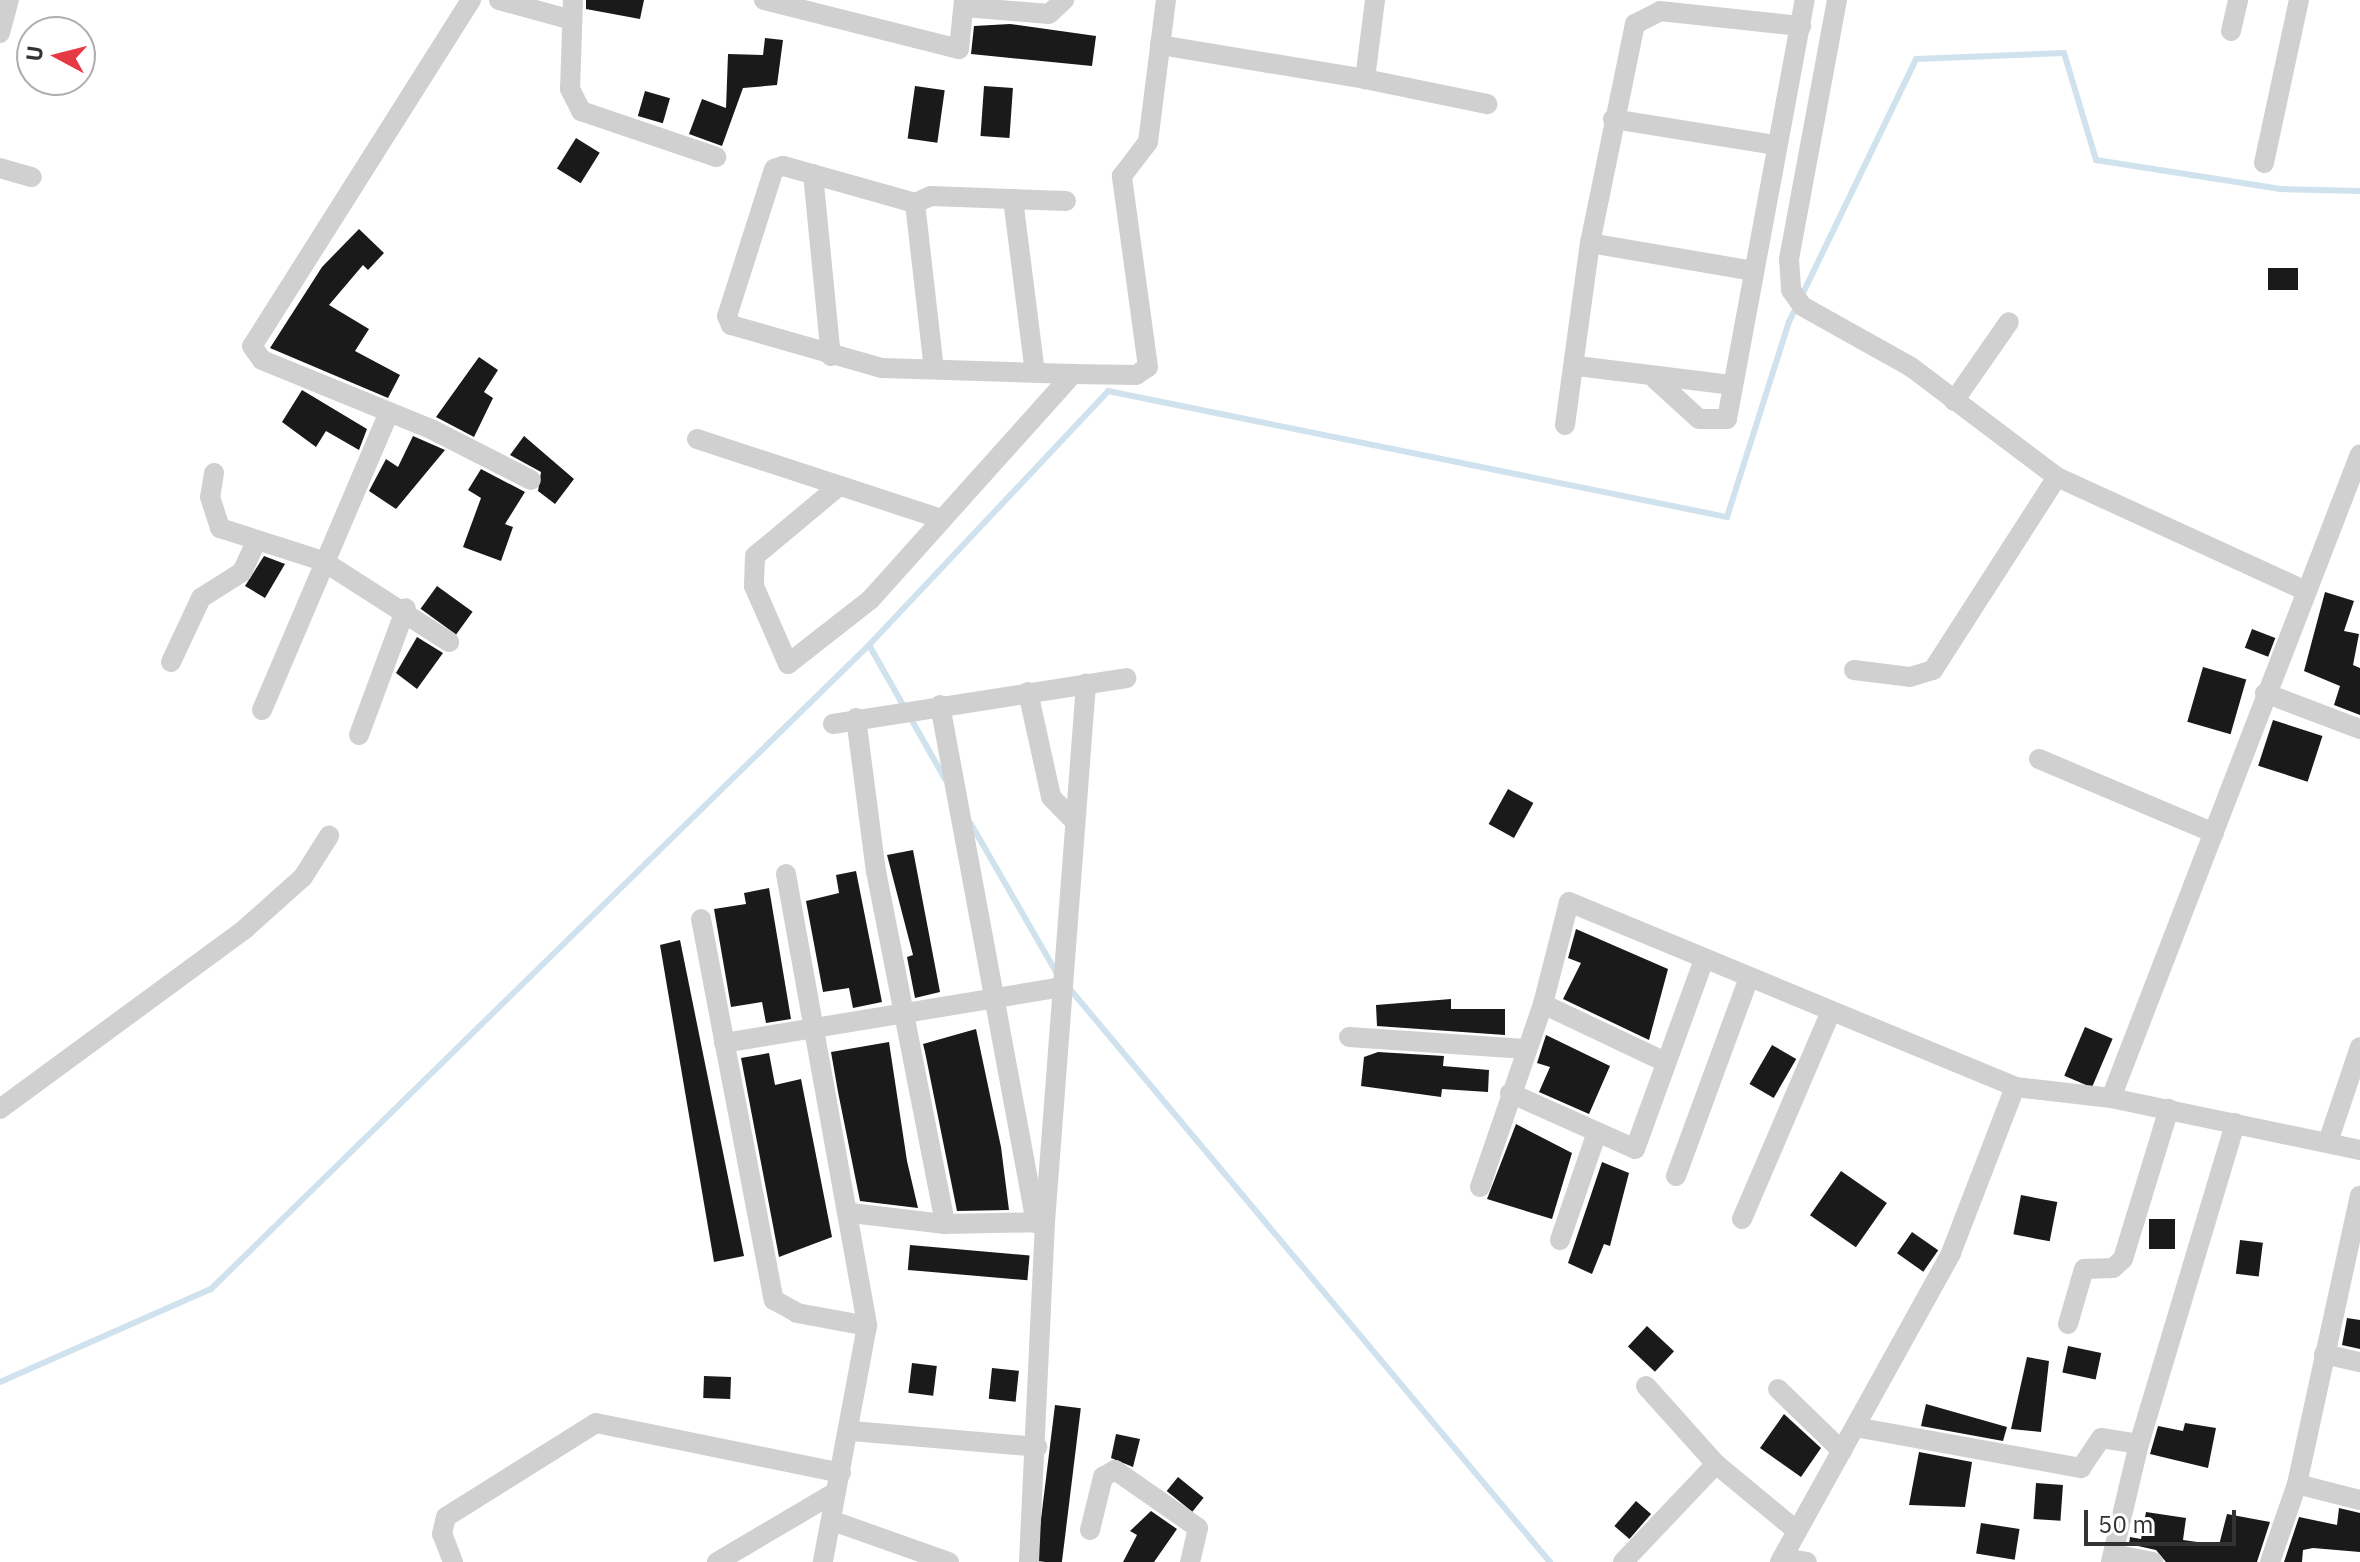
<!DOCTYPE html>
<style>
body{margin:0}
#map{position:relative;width:2360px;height:1562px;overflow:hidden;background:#fff;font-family:"IBM Plex Sans",sans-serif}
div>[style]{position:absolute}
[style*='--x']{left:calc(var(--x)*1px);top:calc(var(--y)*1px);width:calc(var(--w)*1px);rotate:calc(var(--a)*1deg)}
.stream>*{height:6px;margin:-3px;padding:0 3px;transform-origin:3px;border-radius:3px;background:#cfe2ee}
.building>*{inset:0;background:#1a1a1a;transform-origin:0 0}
.street>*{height:20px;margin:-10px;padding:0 10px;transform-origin:10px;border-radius:10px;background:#d0d0d0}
span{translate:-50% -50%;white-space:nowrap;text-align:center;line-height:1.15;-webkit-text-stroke:8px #fff;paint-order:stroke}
.north{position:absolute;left:16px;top:16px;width:80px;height:80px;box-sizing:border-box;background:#fff;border:2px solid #adadad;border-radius:50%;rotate:277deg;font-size:22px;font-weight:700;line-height:32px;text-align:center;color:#333}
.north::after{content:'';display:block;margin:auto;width:28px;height:36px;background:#e63946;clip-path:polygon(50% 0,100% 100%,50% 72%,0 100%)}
.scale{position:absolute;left:2084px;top:1510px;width:152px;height:36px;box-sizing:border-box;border:4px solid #333;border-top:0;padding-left:10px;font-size:24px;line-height:28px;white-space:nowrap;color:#333;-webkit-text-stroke:6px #fff;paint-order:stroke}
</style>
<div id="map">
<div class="stream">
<i style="--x:869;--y:645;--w:154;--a:60.4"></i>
<i style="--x:971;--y:824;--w:177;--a:60.1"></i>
<i style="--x:1069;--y:988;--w:749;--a:50.04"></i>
<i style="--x:0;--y:1382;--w:231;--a:-23.8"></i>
<i style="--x:211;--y:1289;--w:921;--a:-44.38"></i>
<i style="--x:869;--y:645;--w:349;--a:-46.7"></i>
<i style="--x:1108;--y:391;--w:632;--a:11.51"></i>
<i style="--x:1727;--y:517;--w:205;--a:-72.4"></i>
<i style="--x:1789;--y:322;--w:292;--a:-64.2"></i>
<i style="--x:1916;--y:59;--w:148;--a:-2.3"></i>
<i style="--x:2064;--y:53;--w:112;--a:73.3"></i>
<i style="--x:2096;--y:160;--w:187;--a:8.9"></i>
<i style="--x:2281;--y:189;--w:79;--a:1.5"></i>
</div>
<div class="building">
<i style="clip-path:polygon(586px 0,644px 0,640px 19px,586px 9px)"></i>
<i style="clip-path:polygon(1010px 24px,1096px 36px,1092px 66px,971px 54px,974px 26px)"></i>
<i style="clip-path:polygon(765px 38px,783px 40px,777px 85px,743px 88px,722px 146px,689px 134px,702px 99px,726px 108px,728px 54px,763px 55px)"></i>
<i style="left:915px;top:86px;width:30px;height:53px;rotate:8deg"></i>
<i style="left:984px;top:86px;width:29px;height:50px;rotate:4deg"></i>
<i style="left:645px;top:91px;width:26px;height:26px;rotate:16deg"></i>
<i style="left:576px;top:138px;width:28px;height:36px;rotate:32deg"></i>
<i style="clip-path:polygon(359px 229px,384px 253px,368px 270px,363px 265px,329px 305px,369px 329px,355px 351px,400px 375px,388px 398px,270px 348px,322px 267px)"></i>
<i style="left:2268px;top:268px;width:30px;height:22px"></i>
<i style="clip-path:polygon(479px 357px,498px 370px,484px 392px,493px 398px,474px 437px,436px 417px)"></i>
<i style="clip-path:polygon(302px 390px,367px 429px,359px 450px,326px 431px,316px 447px,282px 422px)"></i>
<i style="clip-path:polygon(413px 436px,445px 450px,396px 509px,369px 491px,386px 459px,398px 467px)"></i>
<i style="clip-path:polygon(524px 436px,574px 479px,555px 504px,538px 491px,541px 472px,510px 455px)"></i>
<i style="clip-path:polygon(481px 469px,525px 492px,505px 524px,513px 527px,501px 561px,463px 547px,481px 498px,468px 490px)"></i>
<i style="clip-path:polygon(264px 556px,285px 564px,265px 598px,245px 586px)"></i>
<i style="left:437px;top:586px;width:44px;height:28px;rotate:36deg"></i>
<i style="clip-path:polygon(2325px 592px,2354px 601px,2344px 631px,2359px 634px,2353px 665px,2360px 668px,2360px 715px,2334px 705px,2340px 686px,2304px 671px)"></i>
<i style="left:2252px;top:629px;width:25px;height:20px;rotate:21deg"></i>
<i style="clip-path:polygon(417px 637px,443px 653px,417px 689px,396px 673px)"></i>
<i style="left:2203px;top:667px;width:45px;height:57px;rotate:16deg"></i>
<i style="left:2273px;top:720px;width:52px;height:48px;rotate:18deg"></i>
<i style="left:1508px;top:789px;width:29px;height:40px;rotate:29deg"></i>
<i style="clip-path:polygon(913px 850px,940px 992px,915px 998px,907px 957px,913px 955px,887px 855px)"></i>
<i style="clip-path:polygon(856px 871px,882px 1002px,853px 1008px,849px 988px,823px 992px,806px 901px,839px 893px,836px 875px)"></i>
<i style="clip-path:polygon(769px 888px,791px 1019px,766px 1023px,762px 1002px,731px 1007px,714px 909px,746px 904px,744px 893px)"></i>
<i style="clip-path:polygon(1576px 929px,1668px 969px,1649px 1040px,1563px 999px,1581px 963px,1568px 958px)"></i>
<i style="clip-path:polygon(680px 940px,744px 1256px,714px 1262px,660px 945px)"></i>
<i style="clip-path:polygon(1451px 999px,1451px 1009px,1505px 1009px,1505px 1035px,1377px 1026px,1376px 1005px)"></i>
<i style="left:2085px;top:1027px;width:30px;height:53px;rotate:23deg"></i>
<i style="clip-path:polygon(976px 1029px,1001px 1147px,1009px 1210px,957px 1211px,925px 1052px,923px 1044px)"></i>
<i style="clip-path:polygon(1546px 1035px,1610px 1066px,1589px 1114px,1539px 1092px,1550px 1067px,1537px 1063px)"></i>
<i style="clip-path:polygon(889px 1042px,907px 1161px,918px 1208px,860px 1201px,838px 1092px,831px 1052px)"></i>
<i style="left:1772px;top:1045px;width:28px;height:45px;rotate:30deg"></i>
<i style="clip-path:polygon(1378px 1052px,1444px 1056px,1443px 1066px,1489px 1070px,1488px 1092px,1442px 1089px,1441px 1097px,1361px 1086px,1364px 1057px)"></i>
<i style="clip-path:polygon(769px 1053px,775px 1085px,801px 1079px,832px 1237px,779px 1257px,741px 1058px)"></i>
<i style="clip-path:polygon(1516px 1124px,1572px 1153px,1552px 1219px,1487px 1199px)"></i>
<i style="clip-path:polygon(1602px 1162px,1629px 1173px,1610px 1246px,1604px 1244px,1592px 1274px,1568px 1263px)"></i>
<i style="left:1841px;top:1171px;width:56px;height:54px;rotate:35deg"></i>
<i style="left:2021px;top:1195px;width:37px;height:40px;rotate:11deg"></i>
<i style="left:2149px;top:1219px;width:26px;height:30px"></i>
<i style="left:1912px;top:1232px;width:32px;height:26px;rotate:35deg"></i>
<i style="left:2240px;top:1240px;width:23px;height:34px;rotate:7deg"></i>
<i style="left:910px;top:1245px;width:120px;height:25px;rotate:5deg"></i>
<i style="clip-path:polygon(2347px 1318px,2360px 1320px,2360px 1349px,2342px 1345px)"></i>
<i style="left:1647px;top:1326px;width:37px;height:28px;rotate:43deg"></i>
<i style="left:2068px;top:1346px;width:34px;height:27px;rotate:12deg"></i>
<i style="clip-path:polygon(2027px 1357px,2049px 1361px,2041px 1432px,2011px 1429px)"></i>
<i style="left:912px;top:1363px;width:25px;height:30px;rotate:7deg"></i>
<i style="left:992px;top:1368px;width:27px;height:31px;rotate:6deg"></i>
<i style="left:704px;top:1376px;width:27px;height:22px;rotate:2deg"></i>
<i style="clip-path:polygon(1926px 1404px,2007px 1427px,2003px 1441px,1921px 1426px)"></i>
<i style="left:1055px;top:1405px;width:26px;height:157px;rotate:7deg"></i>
<i style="clip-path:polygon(1784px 1414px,1821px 1448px,1801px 1477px,1760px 1448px)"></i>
<i style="clip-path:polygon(2185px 1423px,2216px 1428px,2208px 1468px,2150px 1454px,2158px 1426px,2183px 1431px)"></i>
<i style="clip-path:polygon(1116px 1434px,1140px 1439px,1133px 1467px,1111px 1458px)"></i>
<i style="clip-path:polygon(1919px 1452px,1972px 1462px,1965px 1507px,1909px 1505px)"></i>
<i style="left:1178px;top:1477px;width:33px;height:18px;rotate:39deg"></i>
<i style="left:2036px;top:1483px;width:27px;height:36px;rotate:4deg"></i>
<i style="left:1636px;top:1501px;width:20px;height:33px;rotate:41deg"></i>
<i style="clip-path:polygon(2339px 1508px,2360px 1513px,2360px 1552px,2313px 1548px,2303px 1550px,2302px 1562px,2284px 1562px,2299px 1517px,2337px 1525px)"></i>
<i style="clip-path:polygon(1151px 1511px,1177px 1529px,1154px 1562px,1123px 1562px,1137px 1535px,1130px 1531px)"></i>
<i style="clip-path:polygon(2146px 1512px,2186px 1518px,2183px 1540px,2219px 1545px,2227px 1514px,2270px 1522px,2257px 1562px,2166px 1562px,2156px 1550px,2129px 1544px,2130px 1537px,2141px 1539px)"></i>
<i style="left:1981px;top:1523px;width:39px;height:31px;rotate:9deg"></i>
</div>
<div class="street">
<i style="--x:471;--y:0;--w:409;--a:122.3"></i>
<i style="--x:252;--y:346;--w:17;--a:54"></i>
<i style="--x:262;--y:360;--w:183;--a:22.2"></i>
<i style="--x:431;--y:429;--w:112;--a:27"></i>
<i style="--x:499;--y:0;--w:76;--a:15.3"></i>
<i style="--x:573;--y:0;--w:89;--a:91.9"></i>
<i style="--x:570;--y:89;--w:25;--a:63"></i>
<i style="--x:581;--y:111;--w:143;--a:18.8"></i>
<i style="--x:764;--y:0;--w:201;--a:14.1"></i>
<i style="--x:959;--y:49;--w:49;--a:-84.2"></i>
<i style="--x:1375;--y:0;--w:80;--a:97.2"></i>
<i style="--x:1365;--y:79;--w:125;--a:11.6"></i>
<i style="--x:1837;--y:0;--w:263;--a:100.5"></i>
<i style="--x:1789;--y:259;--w:31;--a:86"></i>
<i style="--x:1791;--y:290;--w:19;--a:55"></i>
<i style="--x:1802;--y:306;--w:125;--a:29.2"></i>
<i style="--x:1911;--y:367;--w:183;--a:37"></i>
<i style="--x:2057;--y:477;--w:269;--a:24.6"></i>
<i style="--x:964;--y:7;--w:85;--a:4.7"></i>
<i style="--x:1049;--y:14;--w:21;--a:-43"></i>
<i style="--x:2231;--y:31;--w:32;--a:-77"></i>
<i style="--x:0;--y:33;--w:34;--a:-75"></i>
<i style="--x:1160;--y:45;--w:208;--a:9.4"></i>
<i style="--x:1613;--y:119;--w:165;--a:9.1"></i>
<i style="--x:2264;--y:163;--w:167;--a:-77.9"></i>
<i style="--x:0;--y:168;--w:33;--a:16"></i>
<i style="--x:813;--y:174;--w:183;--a:84.4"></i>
<i style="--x:1013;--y:199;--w:174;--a:82.8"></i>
<i style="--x:1066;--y:201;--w:135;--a:-177.9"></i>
<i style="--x:931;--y:196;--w:17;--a:156"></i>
<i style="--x:915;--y:203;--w:137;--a:-164.3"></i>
<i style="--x:783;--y:166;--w:9;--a:162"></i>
<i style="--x:774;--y:169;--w:154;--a:107.7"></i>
<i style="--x:727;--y:316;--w:10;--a:66"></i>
<i style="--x:731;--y:325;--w:157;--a:15.9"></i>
<i style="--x:882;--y:368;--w:191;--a:1.8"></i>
<i style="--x:915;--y:203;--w:167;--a:83.5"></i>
<i style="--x:1590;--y:243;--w:165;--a:9.7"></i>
<i style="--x:1577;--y:366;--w:155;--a:7"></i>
<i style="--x:1655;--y:379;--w:59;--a:42.3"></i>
<i style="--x:1699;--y:419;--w:28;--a:0"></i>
<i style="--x:1727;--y:419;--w:426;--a:-79.5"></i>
<i style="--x:1954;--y:401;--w:96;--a:-55.2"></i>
<i style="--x:1565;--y:425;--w:184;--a:-82.2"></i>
<i style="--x:1590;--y:243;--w:224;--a:-78.4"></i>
<i style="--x:1635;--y:24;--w:28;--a:-27"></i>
<i style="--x:1660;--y:11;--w:142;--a:6.1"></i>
<i style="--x:697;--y:439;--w:258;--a:18.1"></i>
<i style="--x:214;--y:473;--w:24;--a:99"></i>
<i style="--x:210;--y:497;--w:33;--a:72"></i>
<i style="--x:220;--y:528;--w:108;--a:17.8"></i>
<i style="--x:323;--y:561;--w:150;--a:32.7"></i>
<i style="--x:839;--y:486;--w:109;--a:140.2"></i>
<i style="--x:755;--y:556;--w:30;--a:92"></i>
<i style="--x:754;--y:586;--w:85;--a:66.4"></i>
<i style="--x:788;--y:664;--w:104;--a:-38"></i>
<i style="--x:870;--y:600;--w:304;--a:-48.1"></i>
<i style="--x:1073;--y:374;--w:63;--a:0.9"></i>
<i style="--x:1136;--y:375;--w:14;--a:-34"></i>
<i style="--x:1148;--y:367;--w:193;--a:-97.8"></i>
<i style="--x:1122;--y:176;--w:43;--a:-52.6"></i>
<i style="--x:1148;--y:142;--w:143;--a:-82.8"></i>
<i style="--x:171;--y:662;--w:71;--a:-64.9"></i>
<i style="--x:201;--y:598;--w:49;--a:-32.4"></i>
<i style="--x:242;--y:572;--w:35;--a:-65"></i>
<i style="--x:1854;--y:670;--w:56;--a:7.1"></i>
<i style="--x:1910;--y:677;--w:24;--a:-17"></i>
<i style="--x:1933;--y:670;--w:229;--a:-57.3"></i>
<i style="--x:1028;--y:692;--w:107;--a:77.6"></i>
<i style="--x:1051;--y:797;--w:29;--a:46"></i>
<i style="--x:2265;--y:693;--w:102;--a:20.8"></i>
<i style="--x:940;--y:705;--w:527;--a:79.5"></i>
<i style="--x:262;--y:710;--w:324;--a:-66.9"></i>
<i style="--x:856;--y:718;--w:154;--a:82.6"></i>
<i style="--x:876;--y:871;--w:360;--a:78.9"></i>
<i style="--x:833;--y:724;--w:297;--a:-8.9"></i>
<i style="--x:359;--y:735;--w:135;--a:-69.7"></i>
<i style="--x:2039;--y:759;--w:190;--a:22.9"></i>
<i style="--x:786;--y:874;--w:459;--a:79.8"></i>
<i style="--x:867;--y:1326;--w:240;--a:100.6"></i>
<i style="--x:701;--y:919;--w:388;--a:79.2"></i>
<i style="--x:774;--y:1300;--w:26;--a:29"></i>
<i style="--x:797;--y:1313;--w:71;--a:10.5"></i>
<i style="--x:1543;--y:1004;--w:135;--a:25.4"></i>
<i style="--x:1349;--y:1037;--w:177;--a:3.9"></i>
<i style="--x:724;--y:1043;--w:342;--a:-9.4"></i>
<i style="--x:1510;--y:1093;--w:137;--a:24.1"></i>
<i style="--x:1635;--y:1149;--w:202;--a:-70"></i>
<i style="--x:2111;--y:1098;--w:690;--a:-68.86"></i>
<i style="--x:0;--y:1109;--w:305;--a:-36.3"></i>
<i style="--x:246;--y:928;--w:76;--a:-41.8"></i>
<i style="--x:303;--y:877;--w:49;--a:-57.6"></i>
<i style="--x:2328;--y:1142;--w:100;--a:-71.4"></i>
<i style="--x:1676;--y:1176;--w:211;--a:-69.8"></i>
<i style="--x:1480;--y:1187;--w:194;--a:-71"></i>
<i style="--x:1543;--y:1004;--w:105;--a:-75.7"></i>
<i style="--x:1569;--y:902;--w:483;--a:22.5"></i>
<i style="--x:2015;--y:1087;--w:97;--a:6.5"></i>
<i style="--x:2111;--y:1098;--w:254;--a:11.8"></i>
<i style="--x:851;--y:1213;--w:95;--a:6.7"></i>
<i style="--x:945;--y:1224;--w:100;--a:-1.1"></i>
<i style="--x:1045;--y:1222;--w:340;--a:92.7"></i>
<i style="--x:1742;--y:1219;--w:226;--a:-66.8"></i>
<i style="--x:1045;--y:1222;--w:540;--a:-85.64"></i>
<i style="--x:1560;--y:1240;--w:111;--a:-71.1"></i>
<i style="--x:2068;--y:1324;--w:57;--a:-73.8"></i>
<i style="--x:2084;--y:1269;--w:29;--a:-2"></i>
<i style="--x:2113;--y:1268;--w:13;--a:-42"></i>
<i style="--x:2123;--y:1259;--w:157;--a:-73"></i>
<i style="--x:2324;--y:1354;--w:37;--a:13"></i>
<i style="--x:1646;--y:1386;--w:105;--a:48.1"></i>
<i style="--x:1716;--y:1464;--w:105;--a:39.6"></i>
<i style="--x:1778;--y:1389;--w:89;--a:44.1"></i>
<i style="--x:1855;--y:1427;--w:230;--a:10.3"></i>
<i style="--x:2081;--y:1468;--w:36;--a:-56"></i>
<i style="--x:2101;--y:1438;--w:38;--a:9"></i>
<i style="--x:852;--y:1431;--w:186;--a:4.9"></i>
<i style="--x:2297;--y:1484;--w:65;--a:14.3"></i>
<i style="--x:833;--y:1521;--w:123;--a:19.5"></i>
<i style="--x:1090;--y:1530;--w:55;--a:-76.2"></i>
<i style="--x:1103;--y:1477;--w:14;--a:-30"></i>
<i style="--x:1115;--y:1470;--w:101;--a:34.9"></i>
<i style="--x:1198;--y:1528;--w:35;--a:103"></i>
<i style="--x:2113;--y:1554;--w:41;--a:11.3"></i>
<i style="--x:1782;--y:1558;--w:25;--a:9"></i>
<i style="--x:453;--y:1562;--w:30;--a:-111"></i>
<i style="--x:442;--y:1534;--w:17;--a:-77"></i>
<i style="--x:446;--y:1517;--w:177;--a:-32.1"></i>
<i style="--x:596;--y:1423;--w:250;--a:11.5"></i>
<i style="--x:717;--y:1562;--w:138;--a:-30.5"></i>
<i style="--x:1623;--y:1562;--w:135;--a:-46.5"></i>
<i style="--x:1780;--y:1562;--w:353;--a:-61"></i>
<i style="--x:1951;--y:1253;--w:178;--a:-68.9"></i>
<i style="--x:2111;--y:1562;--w:121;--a:-76.7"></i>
<i style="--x:2139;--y:1444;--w:335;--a:-73.3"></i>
<i style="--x:2270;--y:1562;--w:83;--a:-70.9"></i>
<i style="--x:2297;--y:1484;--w:295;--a:-77.7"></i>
</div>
<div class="north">U</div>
<div class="scale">50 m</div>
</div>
